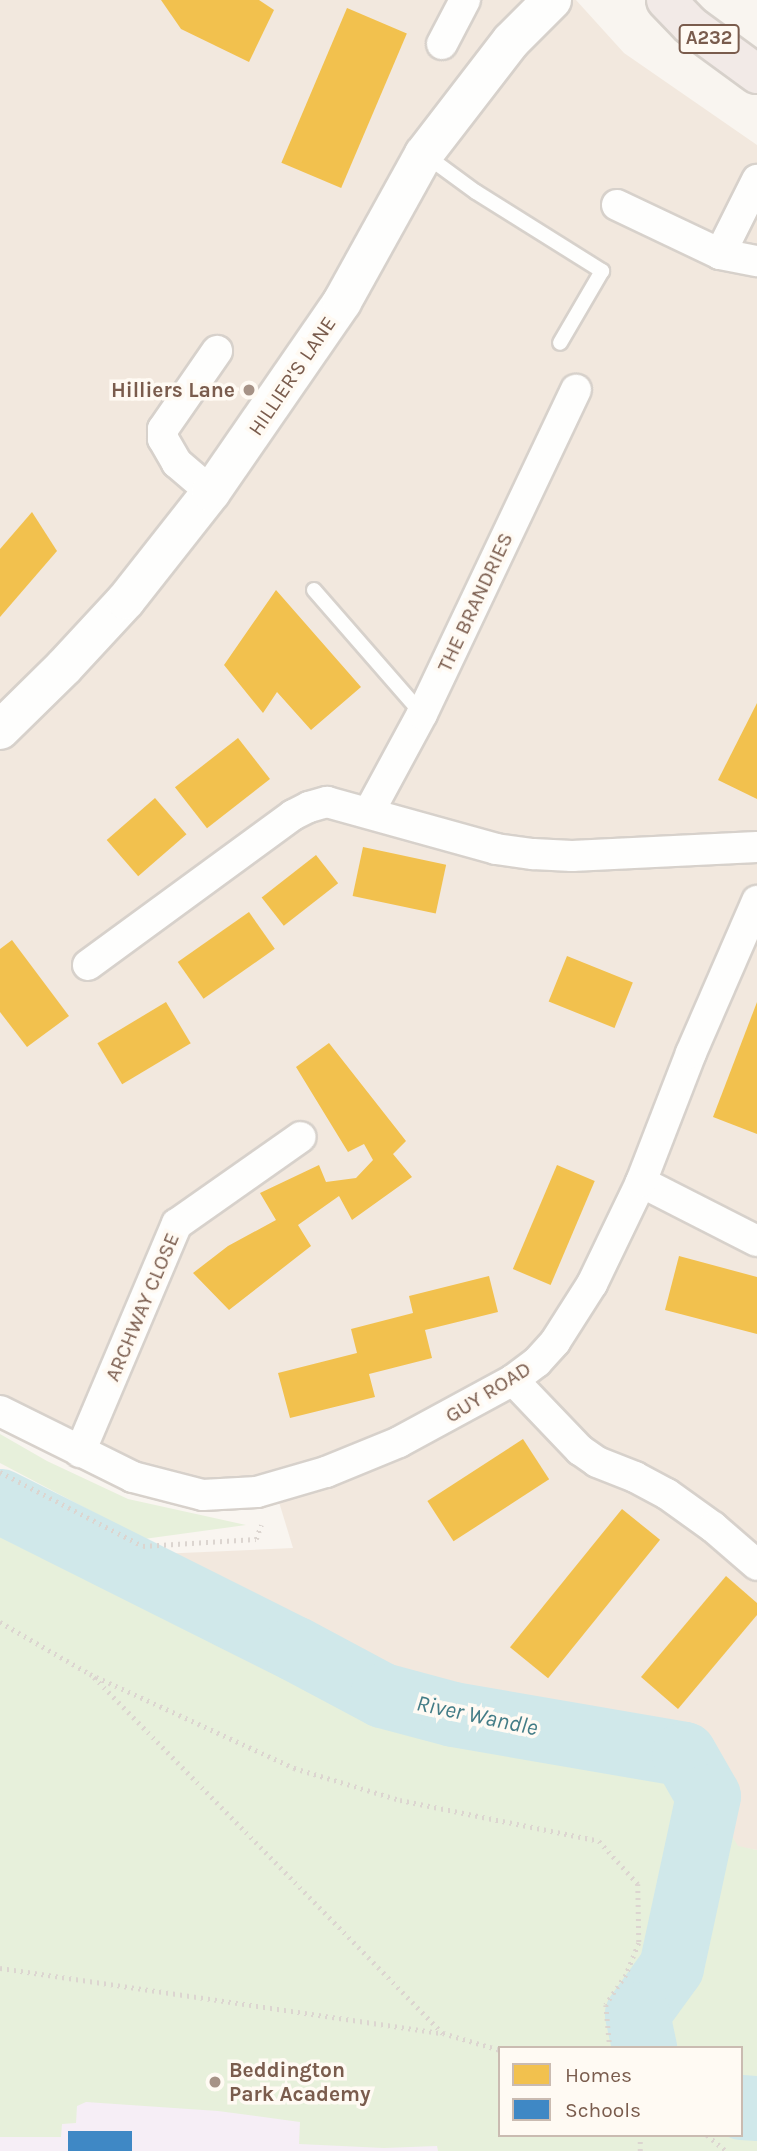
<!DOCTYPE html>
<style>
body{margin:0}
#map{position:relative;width:757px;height:2151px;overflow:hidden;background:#f9f5f0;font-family:Karla,sans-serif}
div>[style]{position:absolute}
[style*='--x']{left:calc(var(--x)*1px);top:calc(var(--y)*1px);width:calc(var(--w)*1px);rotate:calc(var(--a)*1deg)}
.residential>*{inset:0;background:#f2e8de}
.education>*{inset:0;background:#f6eef6}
.green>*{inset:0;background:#e7f0db}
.homes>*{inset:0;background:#f2c14e;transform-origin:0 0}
.schools>*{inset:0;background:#3f88c5;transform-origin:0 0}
.river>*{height:65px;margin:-32.5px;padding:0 32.5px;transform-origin:32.5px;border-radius:32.5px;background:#d0e8ea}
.path>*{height:4.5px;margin-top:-2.25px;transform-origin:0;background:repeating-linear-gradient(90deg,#dcd5d0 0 2px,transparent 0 7px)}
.roads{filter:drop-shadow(2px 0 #d7d1cb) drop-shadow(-2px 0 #d7d1cb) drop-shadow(0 2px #d7d1cb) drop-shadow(0 -2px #d7d1cb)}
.lane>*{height:14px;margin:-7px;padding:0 7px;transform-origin:7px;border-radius:7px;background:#fefefd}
.street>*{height:30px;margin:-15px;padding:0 15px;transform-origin:15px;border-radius:15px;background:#fefefd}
.secondary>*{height:38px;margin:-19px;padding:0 19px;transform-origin:19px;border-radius:19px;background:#fefefd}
.highway>*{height:38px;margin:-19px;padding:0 19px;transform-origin:19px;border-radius:19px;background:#f2eae7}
.dots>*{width:19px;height:19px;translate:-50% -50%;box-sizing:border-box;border:4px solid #fffaf3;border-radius:50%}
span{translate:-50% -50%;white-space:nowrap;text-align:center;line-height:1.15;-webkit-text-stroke:7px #fffaf3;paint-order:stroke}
.shield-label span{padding:2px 5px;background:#fffaf3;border:2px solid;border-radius:5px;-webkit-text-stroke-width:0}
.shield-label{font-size:19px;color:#7a5c4d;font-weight:700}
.street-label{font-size:21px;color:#7a5c4d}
.poi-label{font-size:21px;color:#7a5c4d;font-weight:700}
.right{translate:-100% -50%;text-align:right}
.left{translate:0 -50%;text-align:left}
.water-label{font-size:23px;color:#437c86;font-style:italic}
.legend{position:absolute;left:498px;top:2046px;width:245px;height:91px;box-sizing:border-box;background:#fffaf3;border:2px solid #cabbb1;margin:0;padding:9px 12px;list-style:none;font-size:21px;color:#7a5c4d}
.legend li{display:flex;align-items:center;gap:14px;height:35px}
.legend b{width:35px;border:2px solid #cabbb1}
</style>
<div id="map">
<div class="residential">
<i style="clip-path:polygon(0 0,576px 0,624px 53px,757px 145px,757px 1850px,738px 1847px,684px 1754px,453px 1714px,382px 1695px,113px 1556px,293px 1548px,275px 1489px,203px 1495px,0 1411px)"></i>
</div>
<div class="education">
<i style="clip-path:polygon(0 1978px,431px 2115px,438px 2151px,0 2151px)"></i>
</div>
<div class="green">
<i style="clip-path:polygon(0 1434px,47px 1461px,128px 1499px,246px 1525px,144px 1539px,0 1463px)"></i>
<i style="clip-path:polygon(evenodd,0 1501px,294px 1648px,382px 1695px,453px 1714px,684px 1754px,738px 1846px,757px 1850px,757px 2151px,438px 2151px,437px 2146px,384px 2148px,299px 2144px,300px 2122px,218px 2111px,86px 2102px,77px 2106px,76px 2123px,62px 2124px,61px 2137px,0 2137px,0 1501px,500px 2048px,741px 2048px,741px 2135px,500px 2135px,500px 2048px)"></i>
</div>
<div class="homes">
<i style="clip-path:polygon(161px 0,259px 0,274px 10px,249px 62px,181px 29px)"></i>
<i style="left:347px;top:8px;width:65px;height:168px;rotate:23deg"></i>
<i style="clip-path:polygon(32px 512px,57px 551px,0 617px,0 549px)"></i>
<i style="clip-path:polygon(276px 590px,361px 687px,311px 730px,277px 692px,263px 713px,224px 665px)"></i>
<i style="clip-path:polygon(757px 703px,757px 799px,718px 780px)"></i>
<i style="left:238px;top:738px;width:52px;height:80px;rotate:52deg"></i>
<i style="left:155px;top:798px;width:48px;height:64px;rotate:49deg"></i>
<i style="left:363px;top:847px;width:85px;height:50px;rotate:12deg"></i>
<i style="left:316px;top:855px;width:36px;height:69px;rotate:52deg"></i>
<i style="left:249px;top:912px;width:45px;height:87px;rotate:55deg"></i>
<i style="clip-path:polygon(12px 940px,69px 1016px,27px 1047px,0 1012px,0 949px)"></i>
<i style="left:567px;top:956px;width:71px;height:49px;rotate:22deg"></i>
<i style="left:166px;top:1002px;width:48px;height:80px;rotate:59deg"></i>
<i style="clip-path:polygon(757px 1002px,757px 1134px,713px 1117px)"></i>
<i style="clip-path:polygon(329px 1043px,406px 1141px,393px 1154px,412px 1177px,352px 1220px,339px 1196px,298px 1225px,311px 1246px,229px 1310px,193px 1273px,228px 1246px,276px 1220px,260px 1193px,319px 1165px,326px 1182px,356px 1178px,373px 1160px,364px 1144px,348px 1152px,296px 1067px)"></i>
<i style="left:557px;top:1165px;width:41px;height:113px;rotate:23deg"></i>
<i style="clip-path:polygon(679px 1256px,757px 1277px,757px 1334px,665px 1310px)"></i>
<i style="clip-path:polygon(489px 1276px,498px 1312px,425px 1330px,432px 1358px,369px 1374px,375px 1397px,290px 1418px,278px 1373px,357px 1353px,351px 1329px,413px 1313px,409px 1296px)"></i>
<i style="left:523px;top:1439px;width:48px;height:114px;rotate:57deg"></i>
<i style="left:622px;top:1509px;width:49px;height:178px;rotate:39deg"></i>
<i style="clip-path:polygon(726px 1576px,757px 1603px,757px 1615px,678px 1709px,641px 1677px)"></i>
</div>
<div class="schools">
<i style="left:68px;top:2131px;width:64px;height:20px"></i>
</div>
<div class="river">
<i style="--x:0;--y:1501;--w:329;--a:26.6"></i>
<i style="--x:294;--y:1648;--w:100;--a:28.1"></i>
<i style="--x:382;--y:1695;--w:73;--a:15"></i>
<i style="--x:453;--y:1714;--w:234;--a:9.8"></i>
<i style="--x:684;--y:1754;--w:48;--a:60.3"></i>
<i style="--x:708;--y:1796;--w:175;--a:102.2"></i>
<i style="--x:671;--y:1967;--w:58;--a:125.9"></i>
<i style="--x:637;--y:2014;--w:35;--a:78"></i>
<i style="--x:741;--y:2107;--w:16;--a:4"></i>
</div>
<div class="path">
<i style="--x:0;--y:1472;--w:161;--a:27.4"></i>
<i style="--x:143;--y:1546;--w:113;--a:-3.5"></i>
<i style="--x:256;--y:1539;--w:15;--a:-70"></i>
<i style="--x:0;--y:1622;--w:104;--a:30"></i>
<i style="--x:90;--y:1674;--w:225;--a:24.7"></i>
<i style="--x:294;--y:1768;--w:111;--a:16.8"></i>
<i style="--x:400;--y:1800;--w:203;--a:11.6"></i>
<i style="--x:599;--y:1841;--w:58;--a:47.8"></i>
<i style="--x:638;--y:1884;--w:59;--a:89"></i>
<i style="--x:639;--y:1943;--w:35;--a:112"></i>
<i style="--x:626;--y:1975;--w:36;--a:124"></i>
<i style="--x:606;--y:2005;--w:43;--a:84.7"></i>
<i style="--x:94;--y:1677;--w:499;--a:45.6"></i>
<i style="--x:443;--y:2033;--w:59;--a:16.6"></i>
<i style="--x:0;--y:1968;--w:447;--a:8.4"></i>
<i style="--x:707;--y:2135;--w:25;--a:40"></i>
<i style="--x:640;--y:2151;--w:16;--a:-90"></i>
</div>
<div class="roads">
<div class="lane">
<i style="--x:424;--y:154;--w:64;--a:36.2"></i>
<i style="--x:476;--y:192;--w:149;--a:32.1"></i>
<i style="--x:602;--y:271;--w:83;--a:120.3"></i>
<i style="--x:314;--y:590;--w:164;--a:48.9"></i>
</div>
<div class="street">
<i style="--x:442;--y:44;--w:50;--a:-62.4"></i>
<i style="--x:617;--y:205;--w:114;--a:25.4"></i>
<i style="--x:720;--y:254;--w:38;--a:11"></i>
<i style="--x:720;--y:254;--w:83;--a:-63.4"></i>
<i style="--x:211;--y:492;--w:45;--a:-139.5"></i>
<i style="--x:177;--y:463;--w:28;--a:-120"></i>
<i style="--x:163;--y:439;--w:10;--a:-90"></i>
<i style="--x:163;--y:429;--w:95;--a:-55.3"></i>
<i style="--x:369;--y:812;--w:111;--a:-61.6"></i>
<i style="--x:422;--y:714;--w:359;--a:-64.6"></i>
<i style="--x:88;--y:965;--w:254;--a:-36.2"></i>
<i style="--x:293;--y:815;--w:18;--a:-27"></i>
<i style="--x:309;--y:807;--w:19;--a:-16"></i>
<i style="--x:327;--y:802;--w:175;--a:15.5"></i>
<i style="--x:496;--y:849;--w:37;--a:8"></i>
<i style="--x:533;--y:854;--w:39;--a:3"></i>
<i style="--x:572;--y:856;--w:185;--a:-2.8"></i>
<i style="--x:641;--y:1182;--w:130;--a:27"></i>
<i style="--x:513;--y:1380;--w:97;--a:46.3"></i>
<i style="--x:580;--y:1450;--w:21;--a:35"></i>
<i style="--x:597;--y:1462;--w:41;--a:21.5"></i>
<i style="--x:635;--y:1477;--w:36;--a:28"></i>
<i style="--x:667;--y:1494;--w:57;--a:35.7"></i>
<i style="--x:713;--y:1527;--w:58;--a:40.8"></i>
<i style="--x:0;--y:1411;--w:148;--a:26.4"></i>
<i style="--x:133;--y:1477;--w:72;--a:14.4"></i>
<i style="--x:203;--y:1495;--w:54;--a:-3.2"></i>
<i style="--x:257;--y:1492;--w:72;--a:-16.2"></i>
<i style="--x:326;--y:1472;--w:79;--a:-22.3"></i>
<i style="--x:399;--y:1442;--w:130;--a:-28.5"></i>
<i style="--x:513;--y:1380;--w:30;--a:-37"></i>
<i style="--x:537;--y:1362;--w:27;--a:-48"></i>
<i style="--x:555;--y:1342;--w:69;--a:-57.5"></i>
<i style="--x:592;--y:1284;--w:113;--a:-64.3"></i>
<i style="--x:641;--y:1182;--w:138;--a:-68.8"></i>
<i style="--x:691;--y:1053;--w:166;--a:-66.5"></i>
<i style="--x:80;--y:1452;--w:248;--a:-67"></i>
<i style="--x:177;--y:1224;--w:151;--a:-35.1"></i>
</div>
<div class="secondary">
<i style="--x:0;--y:730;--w:90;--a:-44.5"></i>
<i style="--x:64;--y:667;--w:91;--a:-47.2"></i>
<i style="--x:126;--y:600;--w:137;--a:-51.8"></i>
<i style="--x:211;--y:492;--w:231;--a:-55.4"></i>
<i style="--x:342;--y:302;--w:169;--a:-61"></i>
<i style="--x:424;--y:154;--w:143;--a:-52.4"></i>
<i style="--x:511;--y:41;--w:58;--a:-45"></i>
</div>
<div class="highway">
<i style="--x:666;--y:0;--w:35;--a:46"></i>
<i style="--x:690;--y:25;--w:83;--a:36.2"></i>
</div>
</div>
<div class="dots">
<i style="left:249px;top:390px;background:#a69286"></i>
<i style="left:215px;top:2082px;background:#a69286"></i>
</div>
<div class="shield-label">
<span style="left:709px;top:39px">A232</span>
</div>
<div class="street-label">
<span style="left:292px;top:376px;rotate:-56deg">HILLIER'S LANE</span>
<span style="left:475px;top:602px;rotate:-65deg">THE BRANDRIES</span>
<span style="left:142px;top:1307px;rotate:-67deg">ARCHWAY CLOSE</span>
<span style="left:488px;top:1392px;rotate:-32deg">GUY ROAD</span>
</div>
<div class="poi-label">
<span class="right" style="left:235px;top:390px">Hilliers Lane</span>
<span class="left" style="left:229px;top:2082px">Beddington<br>Park Academy</span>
</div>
<div class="water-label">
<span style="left:477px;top:1716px;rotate:12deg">River Wandle</span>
</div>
<ul class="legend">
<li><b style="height:19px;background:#f2c14e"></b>Homes</li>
<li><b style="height:19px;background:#3f88c5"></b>Schools</li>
</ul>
</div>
